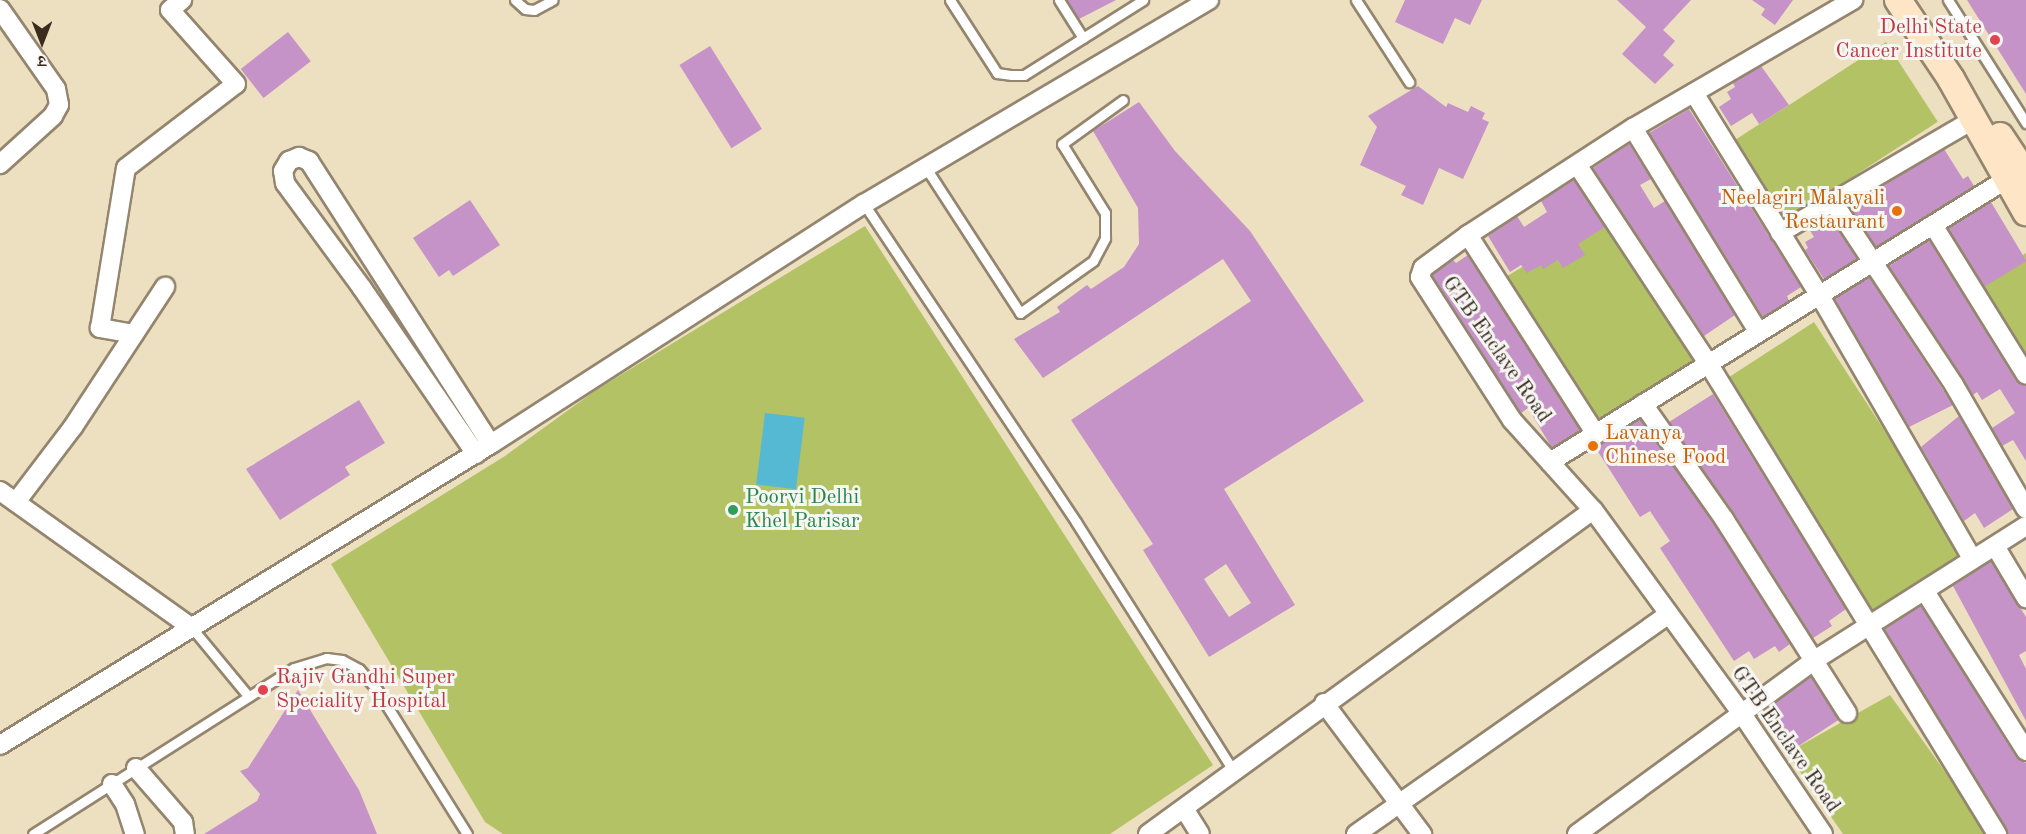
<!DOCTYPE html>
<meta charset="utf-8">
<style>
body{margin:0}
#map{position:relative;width:2026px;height:834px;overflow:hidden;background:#ede0c0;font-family:"Old Standard TT","Noto Serif Devanagari",serif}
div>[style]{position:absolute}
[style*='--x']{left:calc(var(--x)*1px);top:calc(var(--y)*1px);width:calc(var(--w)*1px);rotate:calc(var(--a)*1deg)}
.green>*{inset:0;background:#b2c265;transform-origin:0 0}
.water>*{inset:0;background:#56b9d4;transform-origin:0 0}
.building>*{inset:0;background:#c593c7;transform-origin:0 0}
.roads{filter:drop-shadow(2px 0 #94856f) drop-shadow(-2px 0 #94856f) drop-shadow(0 2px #94856f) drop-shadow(0 -2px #94856f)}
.lane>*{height:9px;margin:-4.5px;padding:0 4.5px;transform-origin:4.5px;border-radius:4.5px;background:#fff}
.street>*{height:18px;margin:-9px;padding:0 9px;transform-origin:9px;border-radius:9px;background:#fff}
.secondary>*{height:26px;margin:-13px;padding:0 13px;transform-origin:13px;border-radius:13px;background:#fde5c5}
.dots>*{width:16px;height:16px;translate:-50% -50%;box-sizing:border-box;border:3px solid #f6f6f2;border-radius:50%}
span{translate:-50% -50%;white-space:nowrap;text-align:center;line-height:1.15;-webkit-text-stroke:6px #f6f6f2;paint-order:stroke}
.health-label{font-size:21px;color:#be3a42}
.right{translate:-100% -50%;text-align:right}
.left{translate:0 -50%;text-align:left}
.food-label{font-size:21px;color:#c56008}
.street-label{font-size:21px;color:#3b2a1e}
.leisure-label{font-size:21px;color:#27864d}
.north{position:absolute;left:12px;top:12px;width:60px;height:60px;-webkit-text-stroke:4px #f6f6f2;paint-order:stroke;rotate:180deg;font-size:16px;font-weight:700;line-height:24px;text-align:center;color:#3b2a1e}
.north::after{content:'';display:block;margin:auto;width:21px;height:27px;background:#3b2a1e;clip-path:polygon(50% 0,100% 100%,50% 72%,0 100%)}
</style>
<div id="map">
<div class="green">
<i style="left:1886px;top:42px;width:95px;height:187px;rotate:57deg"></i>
<i style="left:1607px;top:216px;width:173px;height:126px;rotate:59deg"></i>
<i style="clip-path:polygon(865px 226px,1213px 765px,1110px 834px,503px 834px,485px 822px,331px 564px,505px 456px,596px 390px)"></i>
<i style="clip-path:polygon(2026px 253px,2026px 365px,1973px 288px)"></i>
<i style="left:1814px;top:322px;width:277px;height:119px;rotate:57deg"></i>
<i style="clip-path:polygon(1890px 695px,1946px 773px,1985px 834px,1843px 834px,1787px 753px)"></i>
</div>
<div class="water">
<i style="left:765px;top:413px;width:40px;height:72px;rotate:7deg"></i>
</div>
<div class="building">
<i style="clip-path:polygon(1067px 0,1116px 0,1079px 19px)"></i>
<i style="clip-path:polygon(1405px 0,1482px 0,1470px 25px,1455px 18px,1443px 44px,1395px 22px)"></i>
<i style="clip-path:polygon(1617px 0,1691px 0,1663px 30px,1675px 41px,1663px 55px,1674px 65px,1655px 84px,1622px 54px,1646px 27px)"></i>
<i style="clip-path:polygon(1752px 0,1793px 0,1775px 25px,1761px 15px,1765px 9px)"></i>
<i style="clip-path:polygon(1967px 0,2026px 0,2026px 94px)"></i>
<i style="left:288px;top:32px;width:37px;height:60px;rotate:52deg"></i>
<i style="left:710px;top:46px;width:98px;height:36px;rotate:58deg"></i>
<i style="clip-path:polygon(1761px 66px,1789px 105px,1759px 124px,1752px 113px,1731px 126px,1719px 107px,1731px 99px,1727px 92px,1735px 87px,1733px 83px)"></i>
<i style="clip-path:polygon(1418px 86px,1446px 107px,1448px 103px,1468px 112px,1471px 106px,1485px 113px,1482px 119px,1489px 122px,1463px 179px,1439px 168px,1423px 205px,1401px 195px,1406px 186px,1360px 165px,1377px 127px,1368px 116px)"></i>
<i style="clip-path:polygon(evenodd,1139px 102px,1175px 151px,1250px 231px,1364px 401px,1224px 489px,1295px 605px,1209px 657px,1143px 550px,1153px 544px,1071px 420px,1251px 301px,1223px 259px,1043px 378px,1014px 339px,1060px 312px,1057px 307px,1087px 285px,1091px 289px,1124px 267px,1139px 244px,1138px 208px,1093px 131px,1139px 102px,1226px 564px,1251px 603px,1229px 617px,1204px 579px,1226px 564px)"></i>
<i style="clip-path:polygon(1689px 109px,1801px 287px,1787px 296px,1789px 301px,1763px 317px,1649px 133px)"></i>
<i style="clip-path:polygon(1629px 144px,1651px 179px,1640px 185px,1654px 208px,1665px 201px,1735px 315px,1704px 336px,1593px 168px)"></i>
<i style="clip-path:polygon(1944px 149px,1963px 179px,1968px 176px,1974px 186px,1876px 247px,1849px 206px)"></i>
<i style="clip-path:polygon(1574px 180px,1605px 227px,1578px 244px,1585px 255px,1563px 268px,1558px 260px,1543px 269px,1541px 265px,1527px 273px,1521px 265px,1510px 272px,1488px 236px,1517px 216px,1524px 227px,1547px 212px,1541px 201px)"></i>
<i style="clip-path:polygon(470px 200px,500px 245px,453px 276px,449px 270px,439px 277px,413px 238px)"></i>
<i style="left:1991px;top:202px;width:69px;height:51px;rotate:59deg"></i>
<i style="clip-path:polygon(1829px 217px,1857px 259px,1824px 279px,1805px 250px,1808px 248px,1805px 242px,1814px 237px,1809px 229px)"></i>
<i style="clip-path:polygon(1929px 240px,2016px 381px,2026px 386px,2026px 461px,2013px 440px,2002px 446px,1992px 428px,2015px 413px,2000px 389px,1982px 400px,1977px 392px,1973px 395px,1889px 266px)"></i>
<i style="clip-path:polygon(1468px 255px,1580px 430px,1552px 448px,1528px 408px,1521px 413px,1432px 275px,1453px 260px,1456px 263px)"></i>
<i style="clip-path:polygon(1869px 277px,1953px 405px,1909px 427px,1835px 299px)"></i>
<i style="clip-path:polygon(1713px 394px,1846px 609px,1829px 621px,1832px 626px,1813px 638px,1734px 513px,1669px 422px)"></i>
<i style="clip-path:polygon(359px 400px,385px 443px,345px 467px,350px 475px,280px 520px,246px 469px)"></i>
<i style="clip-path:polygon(1959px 416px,2013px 509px,1984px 528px,1975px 513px,1964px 521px,1921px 447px)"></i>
<i style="clip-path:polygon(1640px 419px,1715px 525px,1790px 644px,1779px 652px,1775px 646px,1754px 659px,1749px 651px,1734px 661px,1660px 548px,1670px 541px,1650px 511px,1640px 517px,1595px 447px)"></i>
<i style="clip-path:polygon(1991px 561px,2026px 617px,2026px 651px,2019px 655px,2026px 669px,2026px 721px,1953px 586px)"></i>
<i style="clip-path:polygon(1921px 606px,2016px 757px,2026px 763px,2026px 834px,2008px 834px,1884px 629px)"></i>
<i style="left:1811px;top:677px;width:51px;height:59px;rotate:57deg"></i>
<i style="clip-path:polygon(298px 690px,359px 790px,377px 834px,204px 834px,257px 801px,260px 794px,240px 771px,248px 768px)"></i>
</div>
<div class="roads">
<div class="lane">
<i style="--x:515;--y:0;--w:13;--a:42"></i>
<i style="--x:525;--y:9;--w:9;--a:6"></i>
<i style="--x:534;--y:10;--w:21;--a:-28"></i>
<i style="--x:950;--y:0;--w:87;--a:57.2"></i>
<i style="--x:997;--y:73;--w:15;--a:8"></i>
<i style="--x:1012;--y:75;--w:12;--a:0"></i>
<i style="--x:1024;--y:75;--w:141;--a:-32.2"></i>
<i style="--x:1059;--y:0;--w:45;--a:57.7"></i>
<i style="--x:1356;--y:0;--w:98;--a:57.1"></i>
<i style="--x:1948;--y:0;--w:146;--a:57.6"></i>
<i style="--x:926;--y:168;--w:173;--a:57"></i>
<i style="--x:1020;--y:313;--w:90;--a:-35.5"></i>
<i style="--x:1093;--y:261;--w:26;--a:-62"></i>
<i style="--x:1105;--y:238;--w:25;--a:-90"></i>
<i style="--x:1105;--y:213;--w:81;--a:-121.9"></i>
<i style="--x:1062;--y:144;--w:75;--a:-35.8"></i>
<i style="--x:864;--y:204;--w:382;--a:56.3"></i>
<i style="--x:1076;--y:522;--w:296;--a:57.7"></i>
<i style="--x:192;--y:628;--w:89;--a:50.4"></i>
<i style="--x:33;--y:834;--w:309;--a:-32.5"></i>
<i style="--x:294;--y:668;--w:34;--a:-17"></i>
<i style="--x:326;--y:658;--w:16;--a:7"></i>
<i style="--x:342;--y:660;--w:19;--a:28"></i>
<i style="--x:359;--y:669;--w:28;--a:49"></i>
<i style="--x:377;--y:690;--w:170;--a:58"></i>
</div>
<div class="street">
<i style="--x:0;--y:9;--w:98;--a:55"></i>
<i style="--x:56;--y:89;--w:16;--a:79"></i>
<i style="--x:59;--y:105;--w:13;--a:119"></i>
<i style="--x:53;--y:116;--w:72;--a:137.8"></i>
<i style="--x:1694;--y:93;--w:239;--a:58.2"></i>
<i style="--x:1820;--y:296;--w:303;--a:59.9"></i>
<i style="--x:1633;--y:128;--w:238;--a:58.4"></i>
<i style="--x:1578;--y:166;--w:236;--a:56.6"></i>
<i style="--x:1708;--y:363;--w:553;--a:58.47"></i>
<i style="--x:1833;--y:202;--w:219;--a:56.5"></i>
<i style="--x:1954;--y:385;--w:143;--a:59.9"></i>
<i style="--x:1933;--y:225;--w:176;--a:58.2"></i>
<i style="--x:1780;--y:233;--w:225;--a:-30.4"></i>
<i style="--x:1468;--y:235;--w:237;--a:57.3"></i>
<i style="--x:134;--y:334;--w:35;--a:-170"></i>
<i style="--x:100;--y:328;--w:162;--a:-80.8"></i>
<i style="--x:126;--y:168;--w:138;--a:-37.4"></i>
<i style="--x:236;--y:84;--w:99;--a:-131.7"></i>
<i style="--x:170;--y:10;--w:16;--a:-40"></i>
<i style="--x:1643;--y:404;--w:141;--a:54.8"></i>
<i style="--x:1724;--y:519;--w:230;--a:57.6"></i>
<i style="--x:476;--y:454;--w:201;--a:-124.5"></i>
<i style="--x:362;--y:288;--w:130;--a:-126.3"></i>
<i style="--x:285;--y:183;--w:12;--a:-99"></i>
<i style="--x:283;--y:171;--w:12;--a:-59"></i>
<i style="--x:289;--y:161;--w:11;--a:-22"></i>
<i style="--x:299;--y:157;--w:11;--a:22"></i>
<i style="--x:309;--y:161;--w:336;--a:57.3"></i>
<i style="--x:1550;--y:462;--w:538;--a:-31.77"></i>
<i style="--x:0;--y:491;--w:236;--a:35.5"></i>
<i style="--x:16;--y:502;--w:94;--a:-52.8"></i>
<i style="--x:73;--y:427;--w:168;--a:-56.7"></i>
<i style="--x:1995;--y:546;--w:61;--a:59.2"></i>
<i style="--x:1926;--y:593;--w:187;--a:57.7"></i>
<i style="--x:1324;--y:703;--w:164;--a:53.2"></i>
<i style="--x:0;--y:745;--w:576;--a:-31.51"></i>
<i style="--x:491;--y:444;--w:444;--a:-32.8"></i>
<i style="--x:864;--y:204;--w:401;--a:-30.6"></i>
<i style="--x:136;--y:768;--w:72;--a:49"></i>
<i style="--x:183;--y:822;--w:12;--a:81"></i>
<i style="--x:112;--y:784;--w:24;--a:57"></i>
<i style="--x:125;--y:804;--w:32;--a:72"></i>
<i style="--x:1185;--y:810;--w:28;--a:58"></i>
<i style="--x:1148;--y:834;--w:550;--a:-36.06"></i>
<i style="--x:1356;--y:834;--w:381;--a:-35.1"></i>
<i style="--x:1577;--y:834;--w:293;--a:-36.2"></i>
<i style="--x:1813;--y:661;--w:252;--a:-32.4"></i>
<i style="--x:1823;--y:834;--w:145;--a:-124"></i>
<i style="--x:1742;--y:714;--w:253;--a:-126.1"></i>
<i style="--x:1593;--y:510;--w:121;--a:-132"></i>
<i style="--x:1512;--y:420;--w:170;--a:-122.8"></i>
<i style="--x:1420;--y:277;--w:9;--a:-72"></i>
<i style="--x:1423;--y:268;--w:56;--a:-36.3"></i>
<i style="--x:1468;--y:235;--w:197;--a:-33"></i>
<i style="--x:1633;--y:128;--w:255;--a:-30.2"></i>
</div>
<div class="secondary">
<i style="--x:1898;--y:0;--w:95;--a:56.1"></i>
<i style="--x:1951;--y:79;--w:153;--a:60.6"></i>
<i style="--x:2000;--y:136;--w:47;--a:56.3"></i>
</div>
</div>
<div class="dots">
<i style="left:1995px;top:40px;background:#e0444e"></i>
<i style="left:1897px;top:211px;background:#e8710a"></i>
<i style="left:1593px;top:446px;background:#e8710a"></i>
<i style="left:733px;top:510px;background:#2e9e5b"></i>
<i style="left:263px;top:690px;background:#e0444e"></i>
</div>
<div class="health-label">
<span class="right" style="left:1982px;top:40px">Delhi State<br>Cancer Institute</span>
<span class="left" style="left:276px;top:690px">Rajiv Gandhi Super<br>Speciality Hospital</span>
</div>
<div class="food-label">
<span class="right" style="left:1885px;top:211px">Neelagiri Malayali<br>Restaurant</span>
<span class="left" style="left:1605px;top:446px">Lavanya<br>Chinese Food</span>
</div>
<div class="street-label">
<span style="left:1496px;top:350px;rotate:55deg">GTB Enclave Road</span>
<span style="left:1785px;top:740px;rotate:55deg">GTB Enclave Road</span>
</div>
<div class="leisure-label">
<span class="left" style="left:745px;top:510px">Poorvi Delhi<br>Khel Parisar</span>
</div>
<div class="north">उ</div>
</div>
